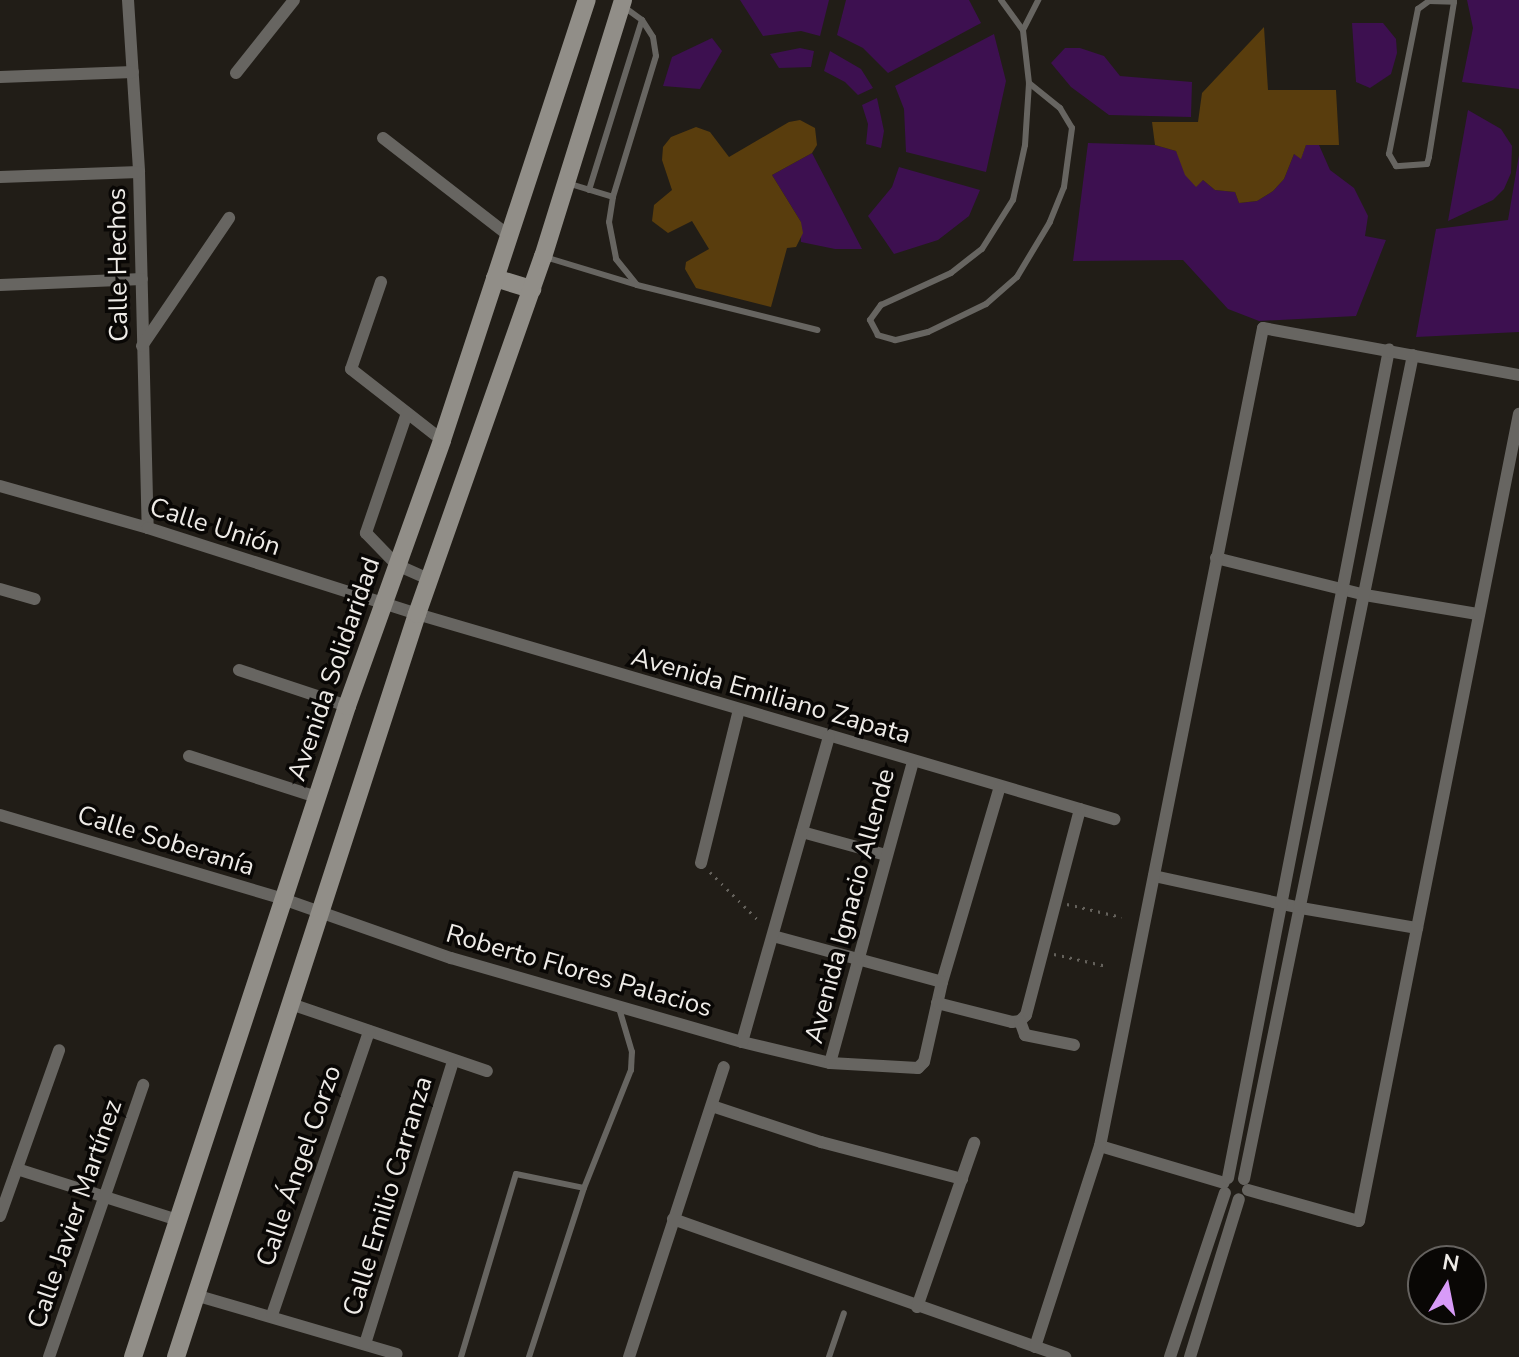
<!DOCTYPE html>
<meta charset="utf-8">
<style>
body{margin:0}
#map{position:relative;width:1519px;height:1357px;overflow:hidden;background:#211d17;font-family:"Nunito Sans",sans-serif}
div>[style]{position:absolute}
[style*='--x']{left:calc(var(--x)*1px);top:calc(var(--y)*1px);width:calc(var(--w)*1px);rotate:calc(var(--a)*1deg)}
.green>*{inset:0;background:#3d1050}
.building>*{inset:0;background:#593d0d}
.path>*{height:3px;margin-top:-1.5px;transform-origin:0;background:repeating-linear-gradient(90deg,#65625c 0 2px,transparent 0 8px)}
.lane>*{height:6px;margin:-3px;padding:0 3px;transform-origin:3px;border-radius:3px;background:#676561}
.street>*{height:12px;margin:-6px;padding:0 6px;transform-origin:6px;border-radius:6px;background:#676561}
.secondary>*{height:18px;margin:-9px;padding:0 9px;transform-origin:9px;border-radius:9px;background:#918e88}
span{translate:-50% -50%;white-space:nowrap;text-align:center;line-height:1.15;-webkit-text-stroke:7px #090705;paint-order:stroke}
.street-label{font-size:26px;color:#eeebe7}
.north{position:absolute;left:1407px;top:1245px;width:80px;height:80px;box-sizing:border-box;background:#090705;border:2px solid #65625f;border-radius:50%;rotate:10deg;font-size:22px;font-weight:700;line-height:32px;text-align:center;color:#eeebe7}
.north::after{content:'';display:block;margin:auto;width:28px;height:36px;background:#d89bf8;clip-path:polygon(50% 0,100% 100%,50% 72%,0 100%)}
</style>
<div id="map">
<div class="green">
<i style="clip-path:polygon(740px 0,829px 0,820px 36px,801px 31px,763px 36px)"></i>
<i style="clip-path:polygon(846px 0,969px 0,981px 23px,888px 73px,863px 48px,837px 35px)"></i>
<i style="clip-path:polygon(1467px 0,1519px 0,1519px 89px,1462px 82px,1473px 28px)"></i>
<i style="clip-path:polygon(1352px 23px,1383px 23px,1396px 39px,1397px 53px,1391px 74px,1370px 88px,1356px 82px)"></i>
<i style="clip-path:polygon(994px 34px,1006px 81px,986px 172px,906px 152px,904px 109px,895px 86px)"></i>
<i style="clip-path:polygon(712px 38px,722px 51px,700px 89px,663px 86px,672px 57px)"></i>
<i style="clip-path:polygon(800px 48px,814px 51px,811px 67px,779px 68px,770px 54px)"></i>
<i style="clip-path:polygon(1065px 48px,1080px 48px,1104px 56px,1120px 76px,1192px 82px,1191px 117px,1109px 115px,1071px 87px,1051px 63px)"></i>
<i style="clip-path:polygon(830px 51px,861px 69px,873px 88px,858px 95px,845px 82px,824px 71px)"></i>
<i style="clip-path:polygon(877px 98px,884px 131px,881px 148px,866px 144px,868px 124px,862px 105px)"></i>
<i style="clip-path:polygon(1468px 110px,1501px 129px,1512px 146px,1511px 173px,1504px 189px,1493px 200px,1448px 221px)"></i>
<i style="clip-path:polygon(1088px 143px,1155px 145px,1176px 151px,1196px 186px,1203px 180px,1215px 190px,1235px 192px,1239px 203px,1257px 201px,1273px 191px,1284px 179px,1294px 154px,1301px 158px,1306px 145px,1319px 145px,1330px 170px,1354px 188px,1368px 216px,1365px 236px,1386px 240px,1356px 316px,1259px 321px,1228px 309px,1183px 260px,1073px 261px)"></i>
<i style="clip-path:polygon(812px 153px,862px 249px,835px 249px,801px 242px,801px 222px,772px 175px)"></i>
<i style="clip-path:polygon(1519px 155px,1519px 332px,1416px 337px,1436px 229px,1508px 220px)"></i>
<i style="clip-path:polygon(899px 167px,980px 190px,969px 216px,938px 240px,894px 254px,868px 216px,892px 187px)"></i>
</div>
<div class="building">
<i style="clip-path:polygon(1264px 27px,1268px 90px,1336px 90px,1339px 145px,1306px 145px,1301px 159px,1294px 154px,1284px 179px,1273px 191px,1257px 201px,1239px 203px,1235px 192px,1215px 190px,1203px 180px,1196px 187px,1185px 175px,1176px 151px,1155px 145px,1152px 122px,1198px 122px,1202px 93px)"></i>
<i style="clip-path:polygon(800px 120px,815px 128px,817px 145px,812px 153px,772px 175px,801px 222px,803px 233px,796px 247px,787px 248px,771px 307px,696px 288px,685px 269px,686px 262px,709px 249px,692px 221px,668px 233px,652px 221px,654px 205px,672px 190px,662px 160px,663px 147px,671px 137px,696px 127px,710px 132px,729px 157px,789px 122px)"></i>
</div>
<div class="path">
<i style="--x:710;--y:872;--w:72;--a:45"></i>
<i style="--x:1067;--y:904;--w:56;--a:13.5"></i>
<i style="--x:1054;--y:954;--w:54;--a:12.8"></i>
</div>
<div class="lane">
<i style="--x:1001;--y:0;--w:37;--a:54"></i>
<i style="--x:1454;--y:0;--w:2;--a:90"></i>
<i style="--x:1454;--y:2;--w:157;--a:99.2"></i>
<i style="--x:1429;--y:157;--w:7;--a:106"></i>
<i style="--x:1427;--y:164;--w:31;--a:176"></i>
<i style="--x:1396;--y:166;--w:14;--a:-120"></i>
<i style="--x:1389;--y:154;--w:148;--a:-78.7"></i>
<i style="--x:1418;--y:9;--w:14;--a:-36"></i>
<i style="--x:1429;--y:1;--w:25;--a:2"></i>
<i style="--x:624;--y:7;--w:22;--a:36"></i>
<i style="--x:642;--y:20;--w:20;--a:57"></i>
<i style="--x:653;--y:37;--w:19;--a:81"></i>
<i style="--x:656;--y:56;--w:147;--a:107"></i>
<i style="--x:613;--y:197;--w:25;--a:99"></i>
<i style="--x:609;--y:222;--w:38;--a:79"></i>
<i style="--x:616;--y:259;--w:33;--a:51"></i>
<i style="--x:637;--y:285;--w:186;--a:14"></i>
<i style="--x:1029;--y:83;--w:40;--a:39"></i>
<i style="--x:1060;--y:108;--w:23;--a:59"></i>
<i style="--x:1072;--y:128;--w:60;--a:97.7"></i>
<i style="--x:1064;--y:187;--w:38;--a:112"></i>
<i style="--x:1050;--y:222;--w:64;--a:121"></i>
<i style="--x:1017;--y:277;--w:41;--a:138.9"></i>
<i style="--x:986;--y:304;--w:64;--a:154.2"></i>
<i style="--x:928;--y:332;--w:34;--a:166"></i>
<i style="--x:895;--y:340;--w:18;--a:-164"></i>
<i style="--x:878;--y:335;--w:17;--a:-118"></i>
<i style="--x:870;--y:320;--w:19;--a:-54"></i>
<i style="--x:881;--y:305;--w:77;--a:-24.6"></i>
<i style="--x:951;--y:273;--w:39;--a:-38"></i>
<i style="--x:982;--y:249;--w:58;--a:-57.7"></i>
<i style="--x:1013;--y:200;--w:56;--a:-77.7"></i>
<i style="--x:1025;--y:145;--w:62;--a:-86.3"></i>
<i style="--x:1029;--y:83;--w:53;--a:-96.5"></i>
<i style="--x:1023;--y:30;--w:34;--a:-63"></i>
<i style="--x:567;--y:183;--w:48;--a:16.9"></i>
<i style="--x:589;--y:190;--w:178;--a:-72.7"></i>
<i style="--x:545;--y:257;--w:96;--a:16.9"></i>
<i style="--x:461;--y:1357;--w:191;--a:-73.3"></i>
<i style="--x:516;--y:1174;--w:69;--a:11.6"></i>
<i style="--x:529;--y:1357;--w:178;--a:-72"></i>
<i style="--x:584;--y:1188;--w:127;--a:-68.3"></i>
<i style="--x:631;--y:1070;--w:18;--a:-87"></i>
<i style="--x:632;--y:1052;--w:46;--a:-106.5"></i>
<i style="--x:829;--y:1357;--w:46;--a:-71.2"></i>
</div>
<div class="street">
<i style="--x:128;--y:0;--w:172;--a:86.3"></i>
<i style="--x:139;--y:172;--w:356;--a:88.6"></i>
<i style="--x:236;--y:73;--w:93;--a:-51.5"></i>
<i style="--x:0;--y:77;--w:133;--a:-2.2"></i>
<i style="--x:383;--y:138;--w:158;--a:37.8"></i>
<i style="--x:0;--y:177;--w:139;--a:-2.1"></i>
<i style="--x:381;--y:282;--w:92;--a:109"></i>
<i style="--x:351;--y:369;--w:115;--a:38"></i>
<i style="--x:0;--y:285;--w:142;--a:-2.4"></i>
<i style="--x:142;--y:346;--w:155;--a:-55.8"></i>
<i style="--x:407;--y:413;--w:127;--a:108.9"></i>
<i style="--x:366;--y:533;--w:45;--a:45.9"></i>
<i style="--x:397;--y:565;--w:35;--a:24"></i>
<i style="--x:0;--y:486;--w:154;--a:15.8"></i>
<i style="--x:148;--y:528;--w:282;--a:17.7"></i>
<i style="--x:417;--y:614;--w:727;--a:16.39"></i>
<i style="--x:1216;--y:558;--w:154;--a:13.9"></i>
<i style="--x:1365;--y:595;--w:114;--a:9.6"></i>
<i style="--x:0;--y:589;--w:36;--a:16"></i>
<i style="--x:239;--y:670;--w:114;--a:18.4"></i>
<i style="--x:189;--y:756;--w:134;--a:17.8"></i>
<i style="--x:0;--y:815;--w:295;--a:16.5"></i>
<i style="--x:283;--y:899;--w:178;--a:19.4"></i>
<i style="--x:451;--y:958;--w:303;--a:16.1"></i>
<i style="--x:742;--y:1042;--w:90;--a:13.4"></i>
<i style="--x:830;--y:1063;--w:88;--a:3.3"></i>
<i style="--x:918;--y:1068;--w:8;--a:-45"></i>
<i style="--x:924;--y:1062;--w:82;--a:-77.3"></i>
<i style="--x:942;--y:982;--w:204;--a:-73.5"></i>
<i style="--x:802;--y:832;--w:87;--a:15.3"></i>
<i style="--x:701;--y:863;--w:158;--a:-76.1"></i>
<i style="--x:1154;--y:876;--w:150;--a:12.3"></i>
<i style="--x:1301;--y:908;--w:118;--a:9.8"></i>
<i style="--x:773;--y:936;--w:175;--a:15.2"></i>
<i style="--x:937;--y:1003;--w:77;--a:14.2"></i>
<i style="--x:1012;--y:1022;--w:8;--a:-7"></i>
<i style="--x:291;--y:1004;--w:207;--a:18.9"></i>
<i style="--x:1020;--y:1021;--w:8;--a:-45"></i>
<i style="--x:1026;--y:1015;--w:213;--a:-75.3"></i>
<i style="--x:1020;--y:1021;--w:15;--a:70"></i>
<i style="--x:1025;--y:1035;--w:50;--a:11.5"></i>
<i style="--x:742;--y:1042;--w:317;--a:-74.1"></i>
<i style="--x:830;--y:1063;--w:313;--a:-74.6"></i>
<i style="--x:712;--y:1106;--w:115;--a:18.3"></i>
<i style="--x:821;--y:1142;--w:146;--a:14.7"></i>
<i style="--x:1100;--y:1146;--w:129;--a:16.6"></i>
<i style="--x:17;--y:1169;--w:169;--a:17.6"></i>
<i style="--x:1228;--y:1178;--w:844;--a:-79"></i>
<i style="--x:1244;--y:1179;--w:841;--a:-78.41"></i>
<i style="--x:1248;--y:1190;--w:115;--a:15.6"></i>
<i style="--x:1359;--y:1221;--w:823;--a:-78.79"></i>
<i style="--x:0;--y:1216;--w:176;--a:-70.4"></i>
<i style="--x:673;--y:1219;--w:416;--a:19.4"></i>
<i style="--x:195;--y:1295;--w:210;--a:16.3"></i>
<i style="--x:917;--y:1307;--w:174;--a:-70.8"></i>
<i style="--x:272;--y:1315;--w:300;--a:-71.1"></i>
<i style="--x:365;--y:1344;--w:296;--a:-72.7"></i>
<i style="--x:1035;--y:1347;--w:211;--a:-72.1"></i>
<i style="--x:1100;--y:1146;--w:834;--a:-78.73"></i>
<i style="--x:1263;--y:328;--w:260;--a:10.4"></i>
<i style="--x:49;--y:1357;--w:288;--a:-70.9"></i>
<i style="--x:629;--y:1357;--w:305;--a:-71.9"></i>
<i style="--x:1170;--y:1357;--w:173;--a:-71.5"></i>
<i style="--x:1190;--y:1357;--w:165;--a:-72.8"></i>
</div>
<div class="secondary">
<i style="--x:495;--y:278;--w:39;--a:17"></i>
<i style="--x:133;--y:1357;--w:685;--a:-71.8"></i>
<i style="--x:347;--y:706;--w:282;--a:-70.3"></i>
<i style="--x:442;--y:440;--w:463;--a:-71.8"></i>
<i style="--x:176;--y:1357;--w:781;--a:-72.03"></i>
<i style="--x:417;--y:614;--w:379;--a:-70.6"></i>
<i style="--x:543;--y:257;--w:269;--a:-72.7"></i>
</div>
<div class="street-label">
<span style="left:118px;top:265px;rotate:-91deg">Calle Hechos</span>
<span style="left:215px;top:527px;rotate:18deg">Calle Unión</span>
<span style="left:334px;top:669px;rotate:-71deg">Avenida Solidaridad</span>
<span style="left:771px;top:696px;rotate:16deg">Avenida Emiliano Zapata</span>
<span style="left:166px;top:841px;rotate:17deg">Calle Soberanía</span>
<span style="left:850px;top:906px;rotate:-75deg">Avenida Ignacio Allende</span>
<span style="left:579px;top:971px;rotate:16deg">Roberto Flores Palacios</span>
<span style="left:299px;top:1166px;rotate:-71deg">Calle Ángel Corzo</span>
<span style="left:388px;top:1196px;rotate:-73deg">Calle Emilio Carranza</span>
<span style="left:75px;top:1214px;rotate:-71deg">Calle Javier Martínez</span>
</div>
<div class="north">N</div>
</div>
